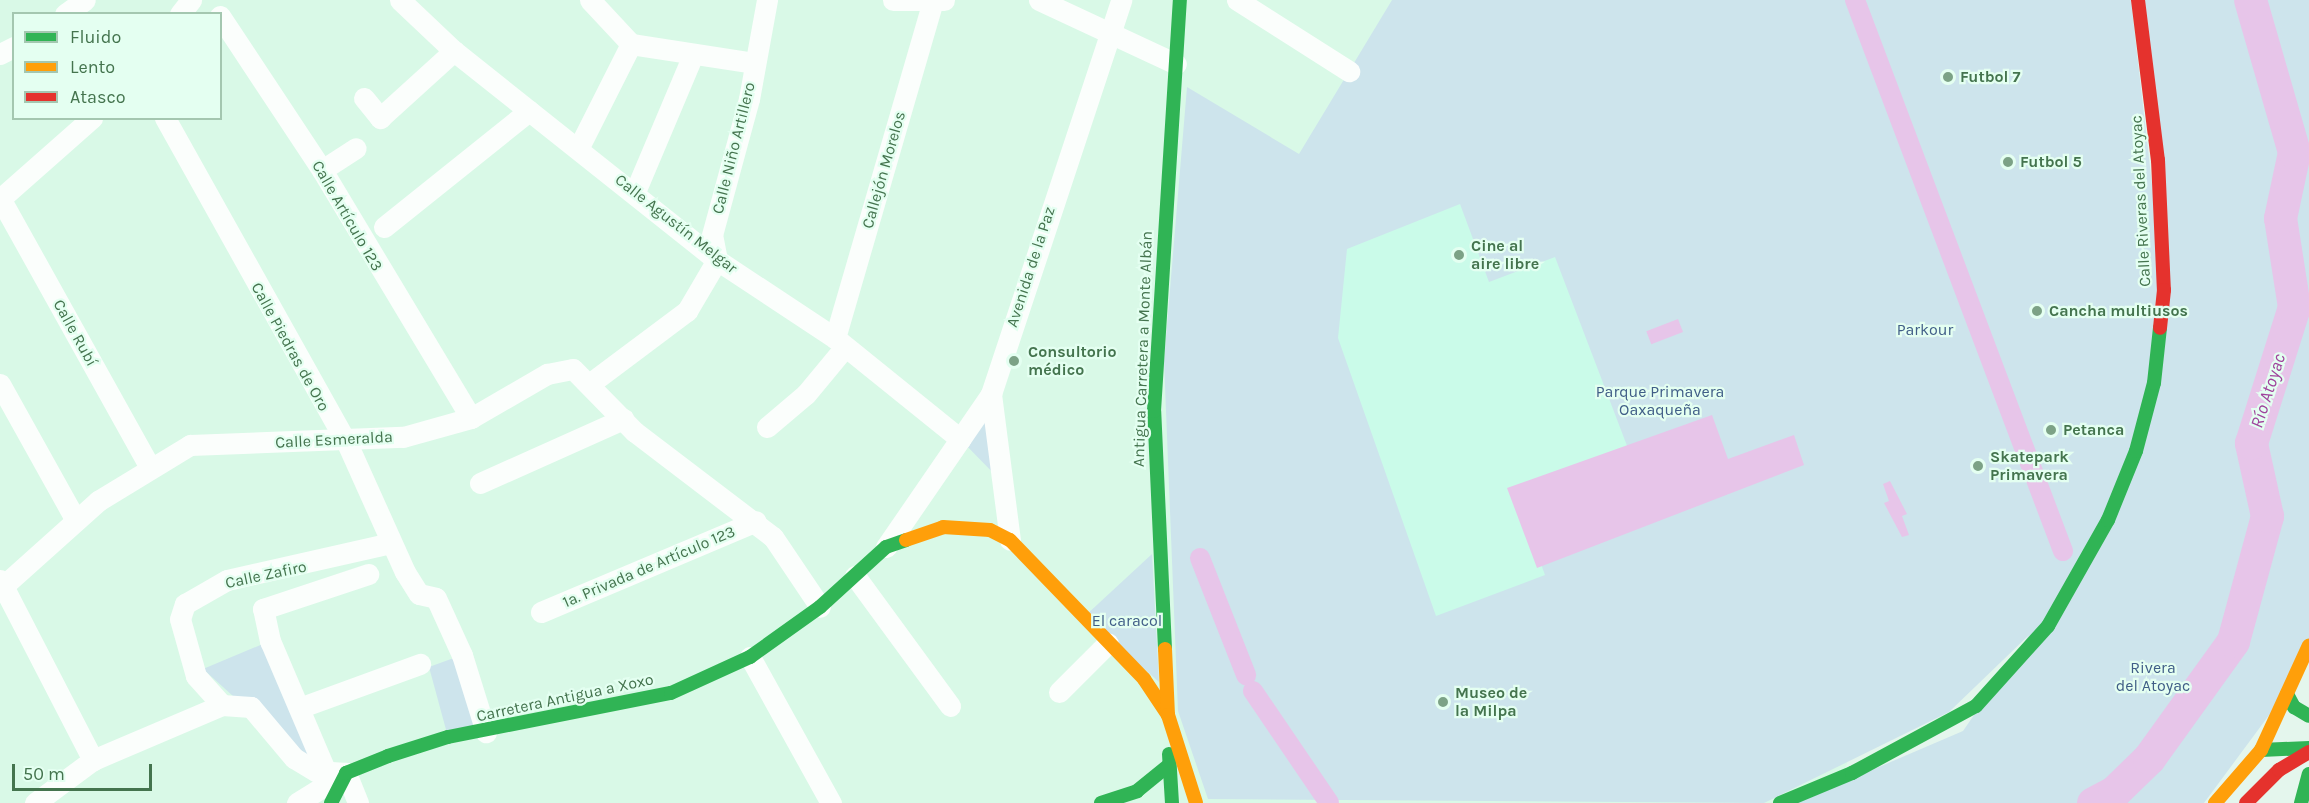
<!DOCTYPE html>
<meta charset="utf-8">
<style>
body{margin:0}
#map{position:relative;width:2309px;height:803px;overflow:hidden;background:#e4f6ed;font-family:Karla,sans-serif}
div>[style]{position:absolute}
[style*='--x']{left:calc(var(--x)*1px);top:calc(var(--y)*1px);width:calc(var(--w)*1px);rotate:calc(var(--a)*1deg)}
.residential>*{inset:0;background:#d9f9e7}
.green>*{inset:0;background:#cde4ec}
.sand>*{inset:0;background:#cafbe9}
.water>*{inset:0;background:#e7c5e9;transform-origin:0 0}
.canal>*{height:20px;margin:-10px;padding:0 10px;transform-origin:10px;border-radius:10px;background:#e7c5e9}
.river>*{height:33px;margin:-16.5px;padding:0 16.5px;transform-origin:16.5px;border-radius:16.5px;background:#e7c5e9}
.street>*{height:21px;margin:-10.5px;padding:0 10.5px;transform-origin:10.5px;border-radius:10.5px;background:#fbfefc}
.fast>*{height:14px;margin:-7px;padding:0 7px;transform-origin:7px;border-radius:7px;background:#30b455}
.slow>*{height:14px;margin:-7px;padding:0 7px;transform-origin:7px;border-radius:7px;background:#ff9f0a}
.jam>*{height:14px;margin:-7px;padding:0 7px;transform-origin:7px;border-radius:7px;background:#e5322d}
.dots>*{width:16px;height:16px;translate:-50% -50%;box-sizing:border-box;border:3px solid #e4fff1;border-radius:50%}
span{translate:-50% -50%;white-space:nowrap;text-align:center;line-height:1.15;-webkit-text-stroke:4.5px #e4fff1;paint-order:stroke}
.poi-label{font-size:16px;color:#44744e;font-weight:700}
.left{translate:0 -50%;text-align:left}
.street-label{font-size:16px;color:#44744e}
.park-label{font-size:16px;color:#405e87}
.water-label{font-size:18px;color:#9f439c;font-style:italic}
.legend{position:absolute;left:12px;top:12px;width:210px;height:108px;box-sizing:border-box;background:#e4fff1;border:2px solid #a4c7b0;margin:0;padding:8px 10px;list-style:none;font-size:18px;color:#44744e}
.legend li{display:flex;align-items:center;gap:12px;height:30px}
.legend b{width:30px;border:2px solid #a4c7b0}
.scale{position:absolute;left:12px;top:764px;width:140px;height:27px;box-sizing:border-box;border:3px solid #44744e;border-top:0;padding-left:8px;font-size:18px;line-height:21px;white-space:nowrap;color:#44744e;-webkit-text-stroke:4px #e4fff1;paint-order:stroke}
</style>
<div id="map">
<div class="residential">
<i style="clip-path:polygon(evenodd,0 0,2155px 0,1831px 803px,0 803px,0 0,14px 14px,220px 14px,220px 118px,14px 118px,14px 14px)"></i>
</div>
<div class="green">
<i style="clip-path:polygon(1392px 0,2131px 0,2164px 290px,2137px 0,2309px 0,2309px 645px,2292px 684px,2204px 803px,1795px 803px,1963px 731px,2029px 635px,1949px 712px,1764px 803px,1208px 799px,1178px 711px,1164px 361px,1187px 87px,1299px 154px)"></i>
<i style="clip-path:polygon(991px 394px,1003px 483px,960px 439px)"></i>
<i style="clip-path:polygon(1152px 554px,1159px 682px,1085px 616px)"></i>
<i style="clip-path:polygon(270px 641px,316px 771px,203px 669px)"></i>
<i style="clip-path:polygon(462px 655px,486px 732px,448px 737px,429px 667px)"></i>
</div>
<div class="sand">
<i style="clip-path:polygon(1460px 204px,1489px 282px,1555px 257px,1629px 451px,1515px 493px,1545px 575px,1436px 616px,1338px 338px,1347px 249px)"></i>
</div>
<div class="water">
<i style="left:1678px;top:319px;width:14px;height:34px;rotate:69deg"></i>
<i style="clip-path:polygon(1712px 415px,1728px 459px,1794px 435px,1804px 465px,1537px 568px,1507px 488px)"></i>
<i style="clip-path:polygon(1890px 481px,1907px 514px,1902px 516px,1909px 535px,1902px 537px,1884px 503px,1889px 501px,1883px 484px)"></i>
</div>
<div class="canal">
<i style="--x:1855;--y:0;--w:589;--a:69.32"></i>
<i style="--x:1200;--y:558;--w:126;--a:68.5"></i>
<i style="--x:1253;--y:691;--w:135;--a:55.8"></i>
</div>
<div class="river">
<i style="--x:2093;--y:803;--w:24;--a:-28"></i>
<i style="--x:2114;--y:792;--w:49;--a:-44.2"></i>
<i style="--x:2149;--y:758;--w:144;--a:-54.3"></i>
<i style="--x:2233;--y:641;--w:130;--a:-74.8"></i>
<i style="--x:2267;--y:516;--w:75;--a:-102.4"></i>
<i style="--x:2251;--y:443;--w:143;--a:-72.5"></i>
<i style="--x:2294;--y:307;--w:90;--a:-98.9"></i>
<i style="--x:2280;--y:218;--w:67;--a:-78"></i>
<i style="--x:2294;--y:152;--w:158;--a:-106.1"></i>
</div>
<div class="street">
<i style="--x:400;--y:0;--w:74;--a:43.4"></i>
<i style="--x:454;--y:51;--w:336;--a:38.5"></i>
<i style="--x:717;--y:260;--w:141;--a:33.5"></i>
<i style="--x:835;--y:338;--w:161;--a:38.9"></i>
<i style="--x:590;--y:0;--w:60;--a:47"></i>
<i style="--x:631;--y:44;--w:124;--a:8.8"></i>
<i style="--x:893;--y:0;--w:51;--a:0"></i>
<i style="--x:1039;--y:0;--w:151;--a:25"></i>
<i style="--x:1237;--y:0;--w:133;--a:32.4"></i>
<i style="--x:65;--y:14;--w:24;--a:-35"></i>
<i style="--x:180;--y:14;--w:18;--a:-52"></i>
<i style="--x:220;--y:16;--w:185;--a:56.5"></i>
<i style="--x:322;--y:170;--w:289;--a:59"></i>
<i style="--x:0;--y:54;--w:16;--a:-27"></i>
<i style="--x:364;--y:98;--w:26;--a:51"></i>
<i style="--x:380;--y:118;--w:100;--a:-42.2"></i>
<i style="--x:165;--y:118;--w:372;--a:60.8"></i>
<i style="--x:347;--y:443;--w:141;--a:65.8"></i>
<i style="--x:405;--y:572;--w:26;--a:58"></i>
<i style="--x:419;--y:594;--w:17;--a:13"></i>
<i style="--x:436;--y:598;--w:63;--a:65.5"></i>
<i style="--x:462;--y:655;--w:81;--a:72.7"></i>
<i style="--x:579;--y:147;--w:115;--a:-63.2"></i>
<i style="--x:322;--y:170;--w:40;--a:-32.9"></i>
<i style="--x:635;--y:192;--w:149;--a:-67.1"></i>
<i style="--x:0;--y:198;--w:308;--a:60.9"></i>
<i style="--x:0;--y:199;--w:123;--a:-41.4"></i>
<i style="--x:384;--y:227;--w:186;--a:-38.7"></i>
<i style="--x:835;--y:338;--w:351;--a:-73.8"></i>
<i style="--x:592;--y:382;--w:119;--a:-36.8"></i>
<i style="--x:687;--y:311;--w:59;--a:-59.5"></i>
<i style="--x:717;--y:260;--w:25;--a:-101"></i>
<i style="--x:712;--y:235;--w:141;--a:-74.8"></i>
<i style="--x:749;--y:99;--w:101;--a:-79.7"></i>
<i style="--x:0;--y:384;--w:154;--a:60.9"></i>
<i style="--x:991;--y:394;--w:147;--a:82.6"></i>
<i style="--x:767;--y:427;--w:51;--a:-40.2"></i>
<i style="--x:806;--y:394;--w:61;--a:-50.3"></i>
<i style="--x:480;--y:483;--w:157;--a:-24.1"></i>
<i style="--x:886;--y:547;--w:186;--a:-55.5"></i>
<i style="--x:991;--y:394;--w:415;--a:-71.7"></i>
<i style="--x:855;--y:576;--w:161;--a:53.8"></i>
<i style="--x:0;--y:580;--w:203;--a:62.7"></i>
<i style="--x:0;--y:589;--w:132;--a:-41.9"></i>
<i style="--x:98;--y:501;--w:108;--a:-31.3"></i>
<i style="--x:190;--y:445;--w:213;--a:-2.2"></i>
<i style="--x:403;--y:437;--w:71;--a:-15.6"></i>
<i style="--x:471;--y:418;--w:88;--a:-30.1"></i>
<i style="--x:547;--y:374;--w:26;--a:-11"></i>
<i style="--x:573;--y:369;--w:88;--a:45.5"></i>
<i style="--x:635;--y:432;--w:173;--a:37.3"></i>
<i style="--x:773;--y:537;--w:84;--a:56.1"></i>
<i style="--x:541;--y:612;--w:233;--a:-22.9"></i>
<i style="--x:750;--y:657;--w:167;--a:61"></i>
<i style="--x:1059;--y:692;--w:69;--a:-45"></i>
<i style="--x:222;--y:705;--w:39;--a:-132"></i>
<i style="--x:196;--y:676;--w:59;--a:-105.7"></i>
<i style="--x:180;--y:619;--w:16;--a:-72"></i>
<i style="--x:185;--y:604;--w:48;--a:-29.7"></i>
<i style="--x:227;--y:580;--w:168;--a:-12.7"></i>
<i style="--x:299;--y:708;--w:129;--a:-20"></i>
<i style="--x:326;--y:772;--w:142;--a:-113.1"></i>
<i style="--x:270;--y:641;--w:33;--a:-102"></i>
<i style="--x:263;--y:609;--w:111;--a:-18.4"></i>
<i style="--x:346;--y:773;--w:32;--a:68"></i>
<i style="--x:35;--y:803;--w:72;--a:-36.6"></i>
<i style="--x:93;--y:760;--w:140;--a:-23.1"></i>
<i style="--x:222;--y:705;--w:29;--a:4"></i>
<i style="--x:251;--y:707;--w:67;--a:49.9"></i>
<i style="--x:294;--y:758;--w:26;--a:31"></i>
<i style="--x:316;--y:771;--w:30;--a:4"></i>
<i style="--x:297;--y:803;--w:57;--a:-32"></i>
</div>
<div class="fast">
<i style="--x:1165;--y:649;--w:238;--a:-92.6"></i>
<i style="--x:1154;--y:411;--w:412;--a:-86.4"></i>
<i style="--x:2287;--y:694;--w:15;--a:62"></i>
<i style="--x:2294;--y:707;--w:17;--a:31"></i>
<i style="--x:2261;--y:750;--w:48;--a:-2.4"></i>
<i style="--x:1169;--y:754;--w:49;--a:86.5"></i>
<i style="--x:331;--y:803;--w:34;--a:-63"></i>
<i style="--x:346;--y:773;--w:45;--a:-22"></i>
<i style="--x:388;--y:756;--w:63;--a:-17.6"></i>
<i style="--x:448;--y:737;--w:227;--a:-11.2"></i>
<i style="--x:671;--y:693;--w:87;--a:-24.5"></i>
<i style="--x:750;--y:657;--w:86;--a:-35.5"></i>
<i style="--x:820;--y:607;--w:89;--a:-42.3"></i>
<i style="--x:886;--y:547;--w:21;--a:-19"></i>
<i style="--x:1101;--y:803;--w:38;--a:-18"></i>
<i style="--x:1137;--y:791;--w:41;--a:-39.1"></i>
<i style="--x:1780;--y:803;--w:78;--a:-22.6"></i>
<i style="--x:1852;--y:773;--w:141;--a:-28.4"></i>
<i style="--x:1976;--y:706;--w:108;--a:-48"></i>
<i style="--x:2048;--y:626;--w:122;--a:-60.5"></i>
<i style="--x:2108;--y:520;--w:74;--a:-67.9"></i>
<i style="--x:2136;--y:451;--w:70;--a:-75.2"></i>
<i style="--x:2154;--y:383;--w:55;--a:-83.8"></i>
<i style="--x:2301;--y:803;--w:30;--a:-75"></i>
</div>
<div class="slow">
<i style="--x:906;--y:540;--w:39;--a:-19"></i>
<i style="--x:943;--y:527;--w:47;--a:3.7"></i>
<i style="--x:990;--y:530;--w:22;--a:27"></i>
<i style="--x:1010;--y:540;--w:193;--a:46"></i>
<i style="--x:1144;--y:679;--w:43;--a:56.3"></i>
<i style="--x:1165;--y:649;--w:66;--a:87.4"></i>
<i style="--x:1168;--y:715;--w:92;--a:72.3"></i>
<i style="--x:2215;--y:803;--w:70;--a:-49"></i>
<i style="--x:2261;--y:750;--w:115;--a:-65.4"></i>
</div>
<div class="jam">
<i style="--x:2138;--y:0;--w:161;--a:82.9"></i>
<i style="--x:2158;--y:160;--w:130;--a:87.4"></i>
<i style="--x:2164;--y:290;--w:38;--a:96"></i>
<i style="--x:2246;--y:803;--w:47;--a:-45"></i>
<i style="--x:2279;--y:770;--w:35;--a:-31"></i>
</div>
<div class="dots">
<i style="left:1948px;top:77px;background:#7ca286"></i>
<i style="left:2008px;top:162px;background:#7ca286"></i>
<i style="left:1459px;top:255px;background:#7ca286"></i>
<i style="left:2037px;top:311px;background:#7ca286"></i>
<i style="left:1014px;top:361px;background:#7ca286"></i>
<i style="left:2051px;top:430px;background:#7ca286"></i>
<i style="left:1978px;top:466px;background:#7ca286"></i>
<i style="left:1443px;top:702px;background:#7ca286"></i>
</div>
<div class="poi-label">
<span class="left" style="left:1960px;top:77px">Futbol 7</span>
<span class="left" style="left:2020px;top:162px">Futbol 5</span>
<span class="left" style="left:1471px;top:255px">Cine al<br>aire libre</span>
<span class="left" style="left:2049px;top:311px">Cancha multiusos</span>
<span class="left" style="left:1028px;top:361px">Consultorio<br>médico</span>
<span class="left" style="left:2063px;top:430px">Petanca</span>
<span class="left" style="left:1990px;top:466px">Skatepark<br>Primavera</span>
<span class="left" style="left:1455px;top:702px">Museo de<br>la Milpa</span>
</div>
<div class="street-label">
<span style="left:734px;top:148px;rotate:-76deg">Calle Niño Artillero</span>
<span style="left:884px;top:170px;rotate:-74deg">Callejón Morelos</span>
<span style="left:2141px;top:201px;rotate:-93deg">Calle Riveras del Atoyac</span>
<span style="left:347px;top:216px;rotate:60deg">Calle Artículo 123</span>
<span style="left:676px;top:224px;rotate:38deg">Calle Agustín Melgar</span>
<span style="left:1031px;top:267px;rotate:-72deg">Avenida de la Paz</span>
<span style="left:75px;top:333px;rotate:61deg">Calle Rubí</span>
<span style="left:290px;top:347px;rotate:61deg">Calle Piedras de Oro</span>
<span style="left:1143px;top:349px;rotate:-88deg">Antigua Carretera a Monte Albán</span>
<span style="left:334px;top:440px;rotate:-3deg">Calle Esmeralda</span>
<span style="left:649px;top:567px;rotate:-23deg">1a. Privada de Artículo 123</span>
<span style="left:266px;top:575px;rotate:-12deg">Calle Zafiro</span>
<span style="left:565px;top:698px;rotate:-12deg">Carretera Antigua a Xoxo</span>
</div>
<div class="park-label">
<span style="left:1925px;top:330px">Parkour</span>
<span style="left:1660px;top:401px">Parque Primavera<br>Oaxaqueña</span>
<span style="left:1127px;top:621px">El caracol</span>
<span style="left:2153px;top:677px">Rivera<br>del Atoyac</span>
</div>
<div class="water-label">
<span style="left:2268px;top:391px;rotate:-72deg">Río Atoyac</span>
</div>
<ul class="legend">
<li><b style="height:8px;background:#30b455"></b>Fluido</li>
<li><b style="height:8px;background:#ff9f0a"></b>Lento</li>
<li><b style="height:8px;background:#e5322d"></b>Atasco</li>
</ul>
<div class="scale">50 m</div>
</div>
